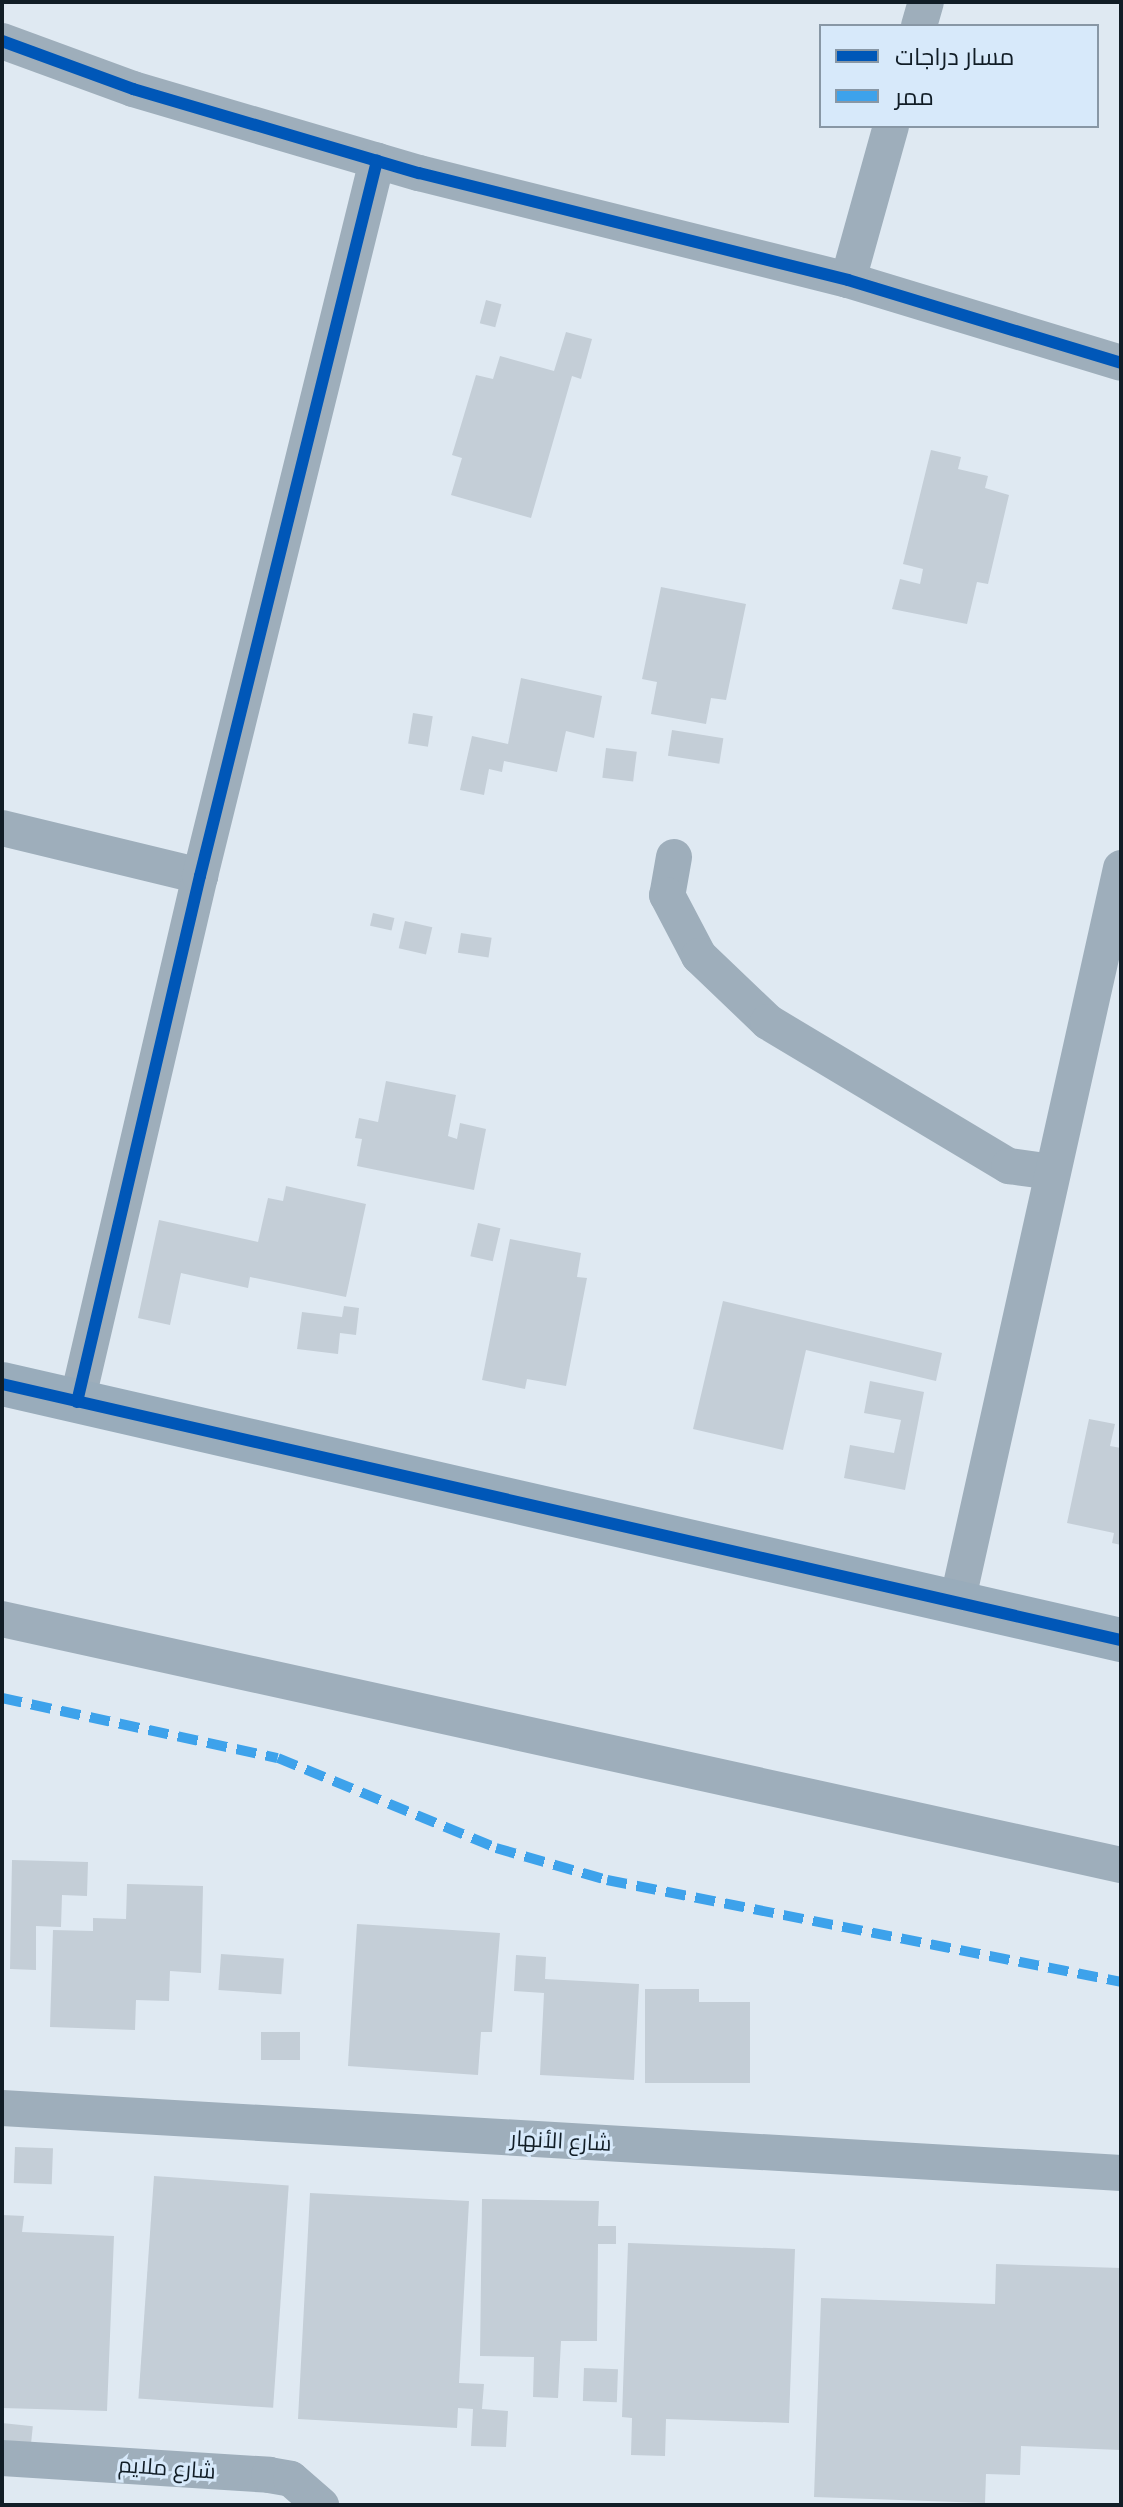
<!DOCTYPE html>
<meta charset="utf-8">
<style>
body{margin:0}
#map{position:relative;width:1123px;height:2507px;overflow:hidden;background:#dfe9f2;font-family:Montserrat,Cairo,sans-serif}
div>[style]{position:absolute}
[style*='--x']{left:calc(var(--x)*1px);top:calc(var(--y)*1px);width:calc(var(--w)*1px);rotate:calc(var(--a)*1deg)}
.building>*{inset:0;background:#c4ced7;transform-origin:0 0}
.street>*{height:36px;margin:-18px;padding:0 18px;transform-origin:18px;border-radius:18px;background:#9eaebb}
.secondary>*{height:44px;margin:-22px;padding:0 22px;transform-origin:22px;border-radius:22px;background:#99acbb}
.quiet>*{height:10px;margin-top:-5px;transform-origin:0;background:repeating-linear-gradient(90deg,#3da2eb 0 20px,transparent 0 30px)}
.cycleway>*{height:12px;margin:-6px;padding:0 6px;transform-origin:6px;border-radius:6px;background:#0057b8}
span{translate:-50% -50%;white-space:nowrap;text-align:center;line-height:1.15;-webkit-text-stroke:6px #d7e9fa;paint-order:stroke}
.street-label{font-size:22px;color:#111d26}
.frame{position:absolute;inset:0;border:4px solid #111d26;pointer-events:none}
.legend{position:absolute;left:819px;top:24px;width:280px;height:104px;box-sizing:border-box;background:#d7e9fa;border:2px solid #8897a5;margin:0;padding:10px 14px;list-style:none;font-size:24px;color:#111d26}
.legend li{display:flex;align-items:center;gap:16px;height:40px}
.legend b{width:40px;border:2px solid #8897a5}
</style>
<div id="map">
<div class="building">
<i style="left:486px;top:300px;width:16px;height:24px;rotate:15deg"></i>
<i style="clip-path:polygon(566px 332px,592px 339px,581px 379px,572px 376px,531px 518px,451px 495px,462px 458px,452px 455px,476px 375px,493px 379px,500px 356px,554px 371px)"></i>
<i style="clip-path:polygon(931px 450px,961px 457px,958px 469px,988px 476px,985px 488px,1009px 495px,988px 584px,977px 582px,967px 624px,892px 609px,900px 579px,920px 584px,923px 569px,903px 564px)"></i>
<i style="clip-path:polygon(661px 587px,746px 604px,726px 700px,711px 698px,706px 724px,651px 714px,657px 682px,642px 679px)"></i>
<i style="clip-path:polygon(521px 678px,602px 696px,594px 738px,566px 731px,557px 772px,504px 761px,502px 772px,489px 769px,484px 795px,460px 790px,472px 736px,508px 744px)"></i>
<i style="left:413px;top:713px;width:20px;height:31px;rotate:9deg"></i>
<i style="left:672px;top:730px;width:52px;height:26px;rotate:9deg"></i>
<i style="left:606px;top:748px;width:31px;height:30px;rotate:7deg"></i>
<i style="left:373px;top:913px;width:22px;height:13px;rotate:13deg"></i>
<i style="left:405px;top:921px;width:28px;height:28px;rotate:13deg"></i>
<i style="left:461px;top:933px;width:31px;height:20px;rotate:9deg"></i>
<i style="clip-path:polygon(386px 1081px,456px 1095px,448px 1136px,457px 1139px,460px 1123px,486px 1129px,474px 1190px,357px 1166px,362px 1139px,355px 1138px,359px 1118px,378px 1122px)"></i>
<i style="clip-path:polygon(286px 1186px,366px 1204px,346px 1297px,250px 1277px,248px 1288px,181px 1273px,170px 1325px,138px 1318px,159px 1220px,258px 1242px,268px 1198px,283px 1201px)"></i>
<i style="left:478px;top:1223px;width:23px;height:34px;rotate:13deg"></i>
<i style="clip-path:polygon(510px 1239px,581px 1253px,577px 1277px,587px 1278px,566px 1386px,527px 1379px,525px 1389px,482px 1380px)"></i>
<i style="clip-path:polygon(723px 1301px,942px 1353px,936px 1381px,806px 1350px,783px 1450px,693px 1429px)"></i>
<i style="clip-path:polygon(344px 1306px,359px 1308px,356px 1335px,340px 1333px,338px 1354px,297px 1349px,302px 1312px,342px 1317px)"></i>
<i style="clip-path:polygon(870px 1381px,924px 1392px,905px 1490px,844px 1478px,850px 1445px,894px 1453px,901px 1420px,864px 1413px)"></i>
<i style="clip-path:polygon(1089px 1419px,1115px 1424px,1110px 1446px,1121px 1448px,1121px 1545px,1112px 1543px,1114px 1533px,1067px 1523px)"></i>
<i style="clip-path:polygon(12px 1860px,88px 1862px,87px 1896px,62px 1895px,61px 1927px,36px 1926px,36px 1970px,10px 1969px)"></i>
<i style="clip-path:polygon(127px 1884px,203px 1886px,201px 1973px,170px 1971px,169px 2001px,136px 2000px,135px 2030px,50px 2027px,53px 1930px,93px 1931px,93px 1918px,126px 1919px)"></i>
<i style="clip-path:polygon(357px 1924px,500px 1933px,492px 2032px,481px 2032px,478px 2075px,348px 2066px)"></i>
<i style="left:221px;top:1954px;width:63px;height:36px;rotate:4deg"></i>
<i style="clip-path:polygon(516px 1955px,546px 1957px,545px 1979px,639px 1984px,634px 2080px,540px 2075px,544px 1993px,514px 1991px)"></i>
<i style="clip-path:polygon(645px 1989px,699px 1989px,699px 2002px,750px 2002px,750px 2083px,645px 2083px)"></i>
<i style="left:261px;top:2032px;width:39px;height:28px"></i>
<i style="left:15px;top:2147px;width:38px;height:36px;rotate:2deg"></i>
<i style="left:154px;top:2176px;width:135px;height:223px;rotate:4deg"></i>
<i style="clip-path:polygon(310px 2193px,469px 2201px,459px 2383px,484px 2384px,482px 2409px,508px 2411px,506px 2447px,471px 2446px,473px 2409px,458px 2408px,457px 2428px,298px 2419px)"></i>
<i style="clip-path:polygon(482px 2199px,599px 2201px,598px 2226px,616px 2226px,616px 2244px,598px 2244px,597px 2341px,561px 2341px,558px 2398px,533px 2397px,534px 2357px,480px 2356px)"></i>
<i style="clip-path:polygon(2px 2215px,24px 2216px,22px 2232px,114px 2236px,107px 2411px,2px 2408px)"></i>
<i style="clip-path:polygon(628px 2243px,795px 2249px,789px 2423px,666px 2419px,665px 2456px,631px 2455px,632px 2418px,622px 2417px)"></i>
<i style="clip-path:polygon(996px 2264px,1121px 2268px,1121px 2450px,1021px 2446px,1020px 2475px,986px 2474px,985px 2503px,814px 2497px,821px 2298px,995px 2304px)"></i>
<i style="left:584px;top:2368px;width:34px;height:33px;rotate:2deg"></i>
<i style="left:2px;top:2423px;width:31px;height:17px;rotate:6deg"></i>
</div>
<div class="street">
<i style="--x:919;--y:26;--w:25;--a:-74"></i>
<i style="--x:2;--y:41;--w:140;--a:20.1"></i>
<i style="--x:133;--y:89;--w:298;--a:16.4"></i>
<i style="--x:419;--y:173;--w:442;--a:14"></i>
<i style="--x:848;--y:280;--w:285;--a:16.9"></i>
<i style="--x:848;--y:280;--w:160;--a:-74.4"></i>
<i style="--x:2;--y:828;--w:204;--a:13.6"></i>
<i style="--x:674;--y:857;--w:39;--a:100"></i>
<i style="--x:667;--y:895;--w:69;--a:62.3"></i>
<i style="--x:699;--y:956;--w:95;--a:43.7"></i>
<i style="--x:768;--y:1022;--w:281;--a:30.9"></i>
<i style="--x:1009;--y:1166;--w:44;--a:7.8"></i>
<i style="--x:77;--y:1402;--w:540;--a:-76.84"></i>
<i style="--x:200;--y:876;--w:737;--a:-76.1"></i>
<i style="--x:957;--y:1603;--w:753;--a:-77.42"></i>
<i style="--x:2;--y:1619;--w:1146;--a:12.4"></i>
<i style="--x:2;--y:2108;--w:1121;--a:3.32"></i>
<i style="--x:2;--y:2458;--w:268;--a:3.6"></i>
<i style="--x:269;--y:2475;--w:22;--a:10"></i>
<i style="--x:291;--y:2479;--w:40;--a:41"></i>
</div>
<div class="secondary">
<i style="--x:2;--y:1384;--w:1148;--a:12.89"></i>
</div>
<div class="quiet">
<i style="--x:2;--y:1698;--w:282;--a:12.3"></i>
<i style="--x:278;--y:1758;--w:236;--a:22.4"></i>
<i style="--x:496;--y:1848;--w:116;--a:16.1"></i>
<i style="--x:607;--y:1880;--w:524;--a:11.22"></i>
</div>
<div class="cycleway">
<i style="--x:2;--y:41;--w:140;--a:20.1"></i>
<i style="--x:133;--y:89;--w:298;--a:16.4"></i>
<i style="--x:419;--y:173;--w:442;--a:14"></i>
<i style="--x:848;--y:280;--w:285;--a:16.9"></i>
<i style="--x:2;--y:1384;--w:1148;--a:12.89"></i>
<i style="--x:77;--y:1402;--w:540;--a:-76.84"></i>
<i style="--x:200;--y:876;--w:737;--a:-76.1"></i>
</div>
<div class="street-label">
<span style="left:561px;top:2141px;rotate:3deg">شارع الأنهار</span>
<span style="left:167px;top:2468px;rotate:4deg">شارع ملايم</span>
</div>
<div class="frame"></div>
<ul class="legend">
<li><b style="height:10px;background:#0057b8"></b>مسار دراجات</li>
<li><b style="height:10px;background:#3da2eb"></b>ممر</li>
</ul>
</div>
